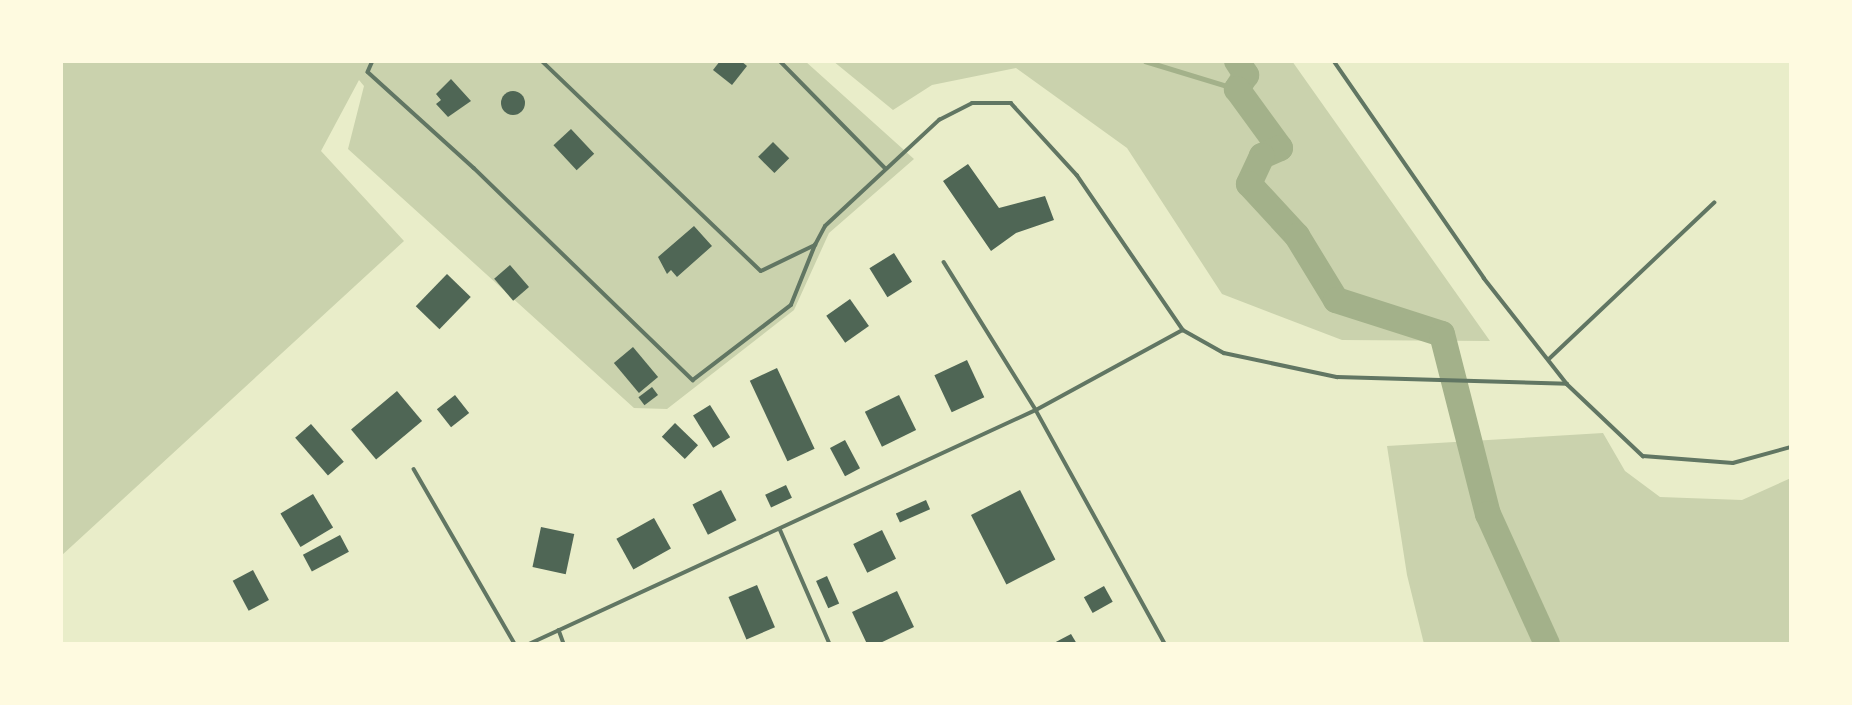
<!DOCTYPE html>
<style>
body{margin:0}
#map{position:relative;width:1852px;height:705px;overflow:hidden;background:#e9edc9;font-family:"Sofia Sans Condensed",sans-serif}
div>[style]{position:absolute}
[style*='--x']{left:calc(var(--x)*1px);top:calc(var(--y)*1px);width:calc(var(--w)*1px);rotate:calc(var(--a)*1deg)}
.green>*{inset:0;background:#cad2ad}
.stream>*{height:4.5px;margin:-2.25px;padding:0 2.25px;transform-origin:2.25px;border-radius:2.25px;background:#a3b18a}
.river>*{height:26px;margin:-13px;padding:0 13px;transform-origin:13px;border-radius:13px;background:#a3b18a}
.building>*{inset:0;background:#4f6655;transform-origin:0 0}
.round{border-radius:50%}
.service>*{height:3.5px;margin:-1.75px;padding:0 1.75px;transform-origin:1.75px;border-radius:1.75px;background:#617663}
span{translate:-50% -50%;white-space:nowrap;text-align:center;line-height:1.15;-webkit-text-stroke:7px #fefae0;paint-order:stroke}
.frame{position:absolute;inset:0;border:63px solid #fefae0;pointer-events:none}
</style>
<div id="map">
<div class="green">
<i style="clip-path:polygon(61px 61px,805px 61px,914px 159px,829px 233px,794px 310px,667px 409px,634px 408px,348px 149px,364px 86px,359px 80px,321px 151px,404px 241px,61px 556px)"></i>
<i style="clip-path:polygon(833px 61px,1292px 61px,1490px 341px,1342px 340px,1222px 294px,1127px 148px,1016px 68px,932px 85px,893px 110px)"></i>
<i style="clip-path:polygon(1603px 433px,1625px 471px,1660px 497px,1742px 500px,1791px 478px,1791px 644px,1424px 644px,1407px 575px,1387px 446px)"></i>
</div>
<div class="stream">
<i style="--x:1145;--y:61;--w:96;--a:16.9"></i>
</div>
<div class="river">
<i style="--x:1237;--y:61;--w:17;--a:57"></i>
<i style="--x:1246;--y:75;--w:17;--a:123"></i>
<i style="--x:1237;--y:89;--w:73;--a:53.9"></i>
<i style="--x:1280;--y:148;--w:20;--a:156"></i>
<i style="--x:1262;--y:156;--w:31;--a:115"></i>
<i style="--x:1249;--y:184;--w:71;--a:47.3"></i>
<i style="--x:1297;--y:236;--w:75;--a:58.6"></i>
<i style="--x:1336;--y:300;--w:111;--a:17.8"></i>
<i style="--x:1442;--y:334;--w:186;--a:75.7"></i>
<i style="--x:1488;--y:514;--w:143;--a:65.6"></i>
</div>
<div class="building">
<i style="clip-path:polygon(720px 61px,741px 61px,747px 66px,732px 85px,713px 70px)"></i>
<i style="clip-path:polygon(451px 79px,471px 101px,448px 117px,436px 104px,441px 100px,436px 94px)"></i>
<i class="round" style="left:501px;top:91px;width:24px;height:24px"></i>
<i style="left:571px;top:129px;width:34px;height:24px;rotate:47deg"></i>
<i style="left:773px;top:142px;width:23px;height:21px;rotate:45deg"></i>
<i style="clip-path:polygon(968px 164px,999px 208px,1045px 196px,1054px 220px,1016px 233px,991px 251px,943px 181px)"></i>
<i style="clip-path:polygon(694px 226px,712px 246px,677px 277px,671px 270px,667px 274px,658px 257px)"></i>
<i style="left:894px;top:253px;width:34px;height:29px;rotate:58deg"></i>
<i style="left:510px;top:265px;width:29px;height:21px;rotate:49deg"></i>
<i style="left:447px;top:274px;width:33px;height:45px;rotate:44deg"></i>
<i style="left:850px;top:299px;width:33px;height:29px;rotate:55deg"></i>
<i style="left:633px;top:347px;width:39px;height:25px;rotate:50deg"></i>
<i style="left:967px;top:360px;width:41px;height:36px;rotate:65deg"></i>
<i style="left:777px;top:368px;width:89px;height:30px;rotate:65deg"></i>
<i style="left:652px;top:387px;width:10px;height:17px;rotate:53deg"></i>
<i style="left:397px;top:391px;width:39px;height:60px;rotate:50deg"></i>
<i style="left:455px;top:395px;width:23px;height:23px;rotate:52deg"></i>
<i style="left:899px;top:395px;width:39px;height:38px;rotate:64deg"></i>
<i style="left:710px;top:405px;width:38px;height:20px;rotate:58deg"></i>
<i style="left:675px;top:423px;width:32px;height:19px;rotate:44deg"></i>
<i style="left:311px;top:424px;width:50px;height:21px;rotate:49deg"></i>
<i style="left:845px;top:440px;width:32px;height:17px;rotate:62deg"></i>
<i style="left:786px;top:485px;width:14px;height:23px;rotate:65deg"></i>
<i style="left:721px;top:490px;width:34px;height:32px;rotate:63deg"></i>
<i style="left:1020px;top:490px;width:78px;height:55px;rotate:63deg"></i>
<i style="left:313px;top:494px;width:39px;height:38px;rotate:59deg"></i>
<i style="left:926px;top:500px;width:10px;height:33px;rotate:66deg"></i>
<i style="left:654px;top:518px;width:35px;height:43px;rotate:61deg"></i>
<i style="left:541px;top:527px;width:34px;height:41px;rotate:12deg"></i>
<i style="left:882px;top:530px;width:32px;height:32px;rotate:64deg"></i>
<i style="left:340px;top:535px;width:19px;height:42px;rotate:62deg"></i>
<i style="left:253px;top:570px;width:34px;height:23px;rotate:62deg"></i>
<i style="left:827px;top:576px;width:30px;height:12px;rotate:66deg"></i>
<i style="left:757px;top:585px;width:46px;height:31px;rotate:67deg"></i>
<i style="left:1104px;top:586px;width:18px;height:23px;rotate:61deg"></i>
<i style="clip-path:polygon(897px 591px,914px 627px,878px 644px,867px 644px,852px 612px)"></i>
<i style="clip-path:polygon(1071px 634px,1077px 644px,1052px 644px)"></i>
</div>
<div class="service">
<i style="--x:373;--y:61;--w:12;--a:114"></i>
<i style="--x:368;--y:72;--w:143;--a:42.2"></i>
<i style="--x:474;--y:168;--w:305;--a:44.1"></i>
<i style="--x:693;--y:380;--w:123;--a:-37.4"></i>
<i style="--x:791;--y:305;--w:65;--a:-68.2"></i>
<i style="--x:542;--y:61;--w:303;--a:43.8"></i>
<i style="--x:761;--y:271;--w:60;--a:-25.7"></i>
<i style="--x:815;--y:245;--w:21;--a:-62"></i>
<i style="--x:825;--y:226;--w:156;--a:-42.9"></i>
<i style="--x:939;--y:120;--w:37;--a:-27"></i>
<i style="--x:972;--y:103;--w:39;--a:0"></i>
<i style="--x:1011;--y:103;--w:98;--a:47.5"></i>
<i style="--x:1077;--y:175;--w:188;--a:55.6"></i>
<i style="--x:1183;--y:330;--w:47;--a:29.3"></i>
<i style="--x:1224;--y:353;--w:116;--a:12"></i>
<i style="--x:1337;--y:377;--w:230;--a:1.7"></i>
<i style="--x:1567;--y:384;--w:105;--a:43.5"></i>
<i style="--x:1643;--y:456;--w:90;--a:4.4"></i>
<i style="--x:1733;--y:463;--w:60;--a:-15.4"></i>
<i style="--x:780;--y:61;--w:151;--a:45.5"></i>
<i style="--x:1334;--y:61;--w:264;--a:55.3"></i>
<i style="--x:1484;--y:278;--w:135;--a:51.9"></i>
<i style="--x:944;--y:262;--w:174;--a:58.1"></i>
<i style="--x:1036;--y:410;--w:267;--a:61.1"></i>
<i style="--x:1550;--y:358;--w:226;--a:-43.4"></i>
<i style="--x:414;--y:469;--w:202;--a:60"></i>
<i style="--x:780;--y:529;--w:125;--a:66.5"></i>
<i style="--x:559;--y:630;--w:15;--a:70"></i>
<i style="--x:529;--y:644;--w:558;--a:-24.78"></i>
<i style="--x:1036;--y:410;--w:167;--a:-28.6"></i>
</div>
<div class="frame"></div>
</div>
